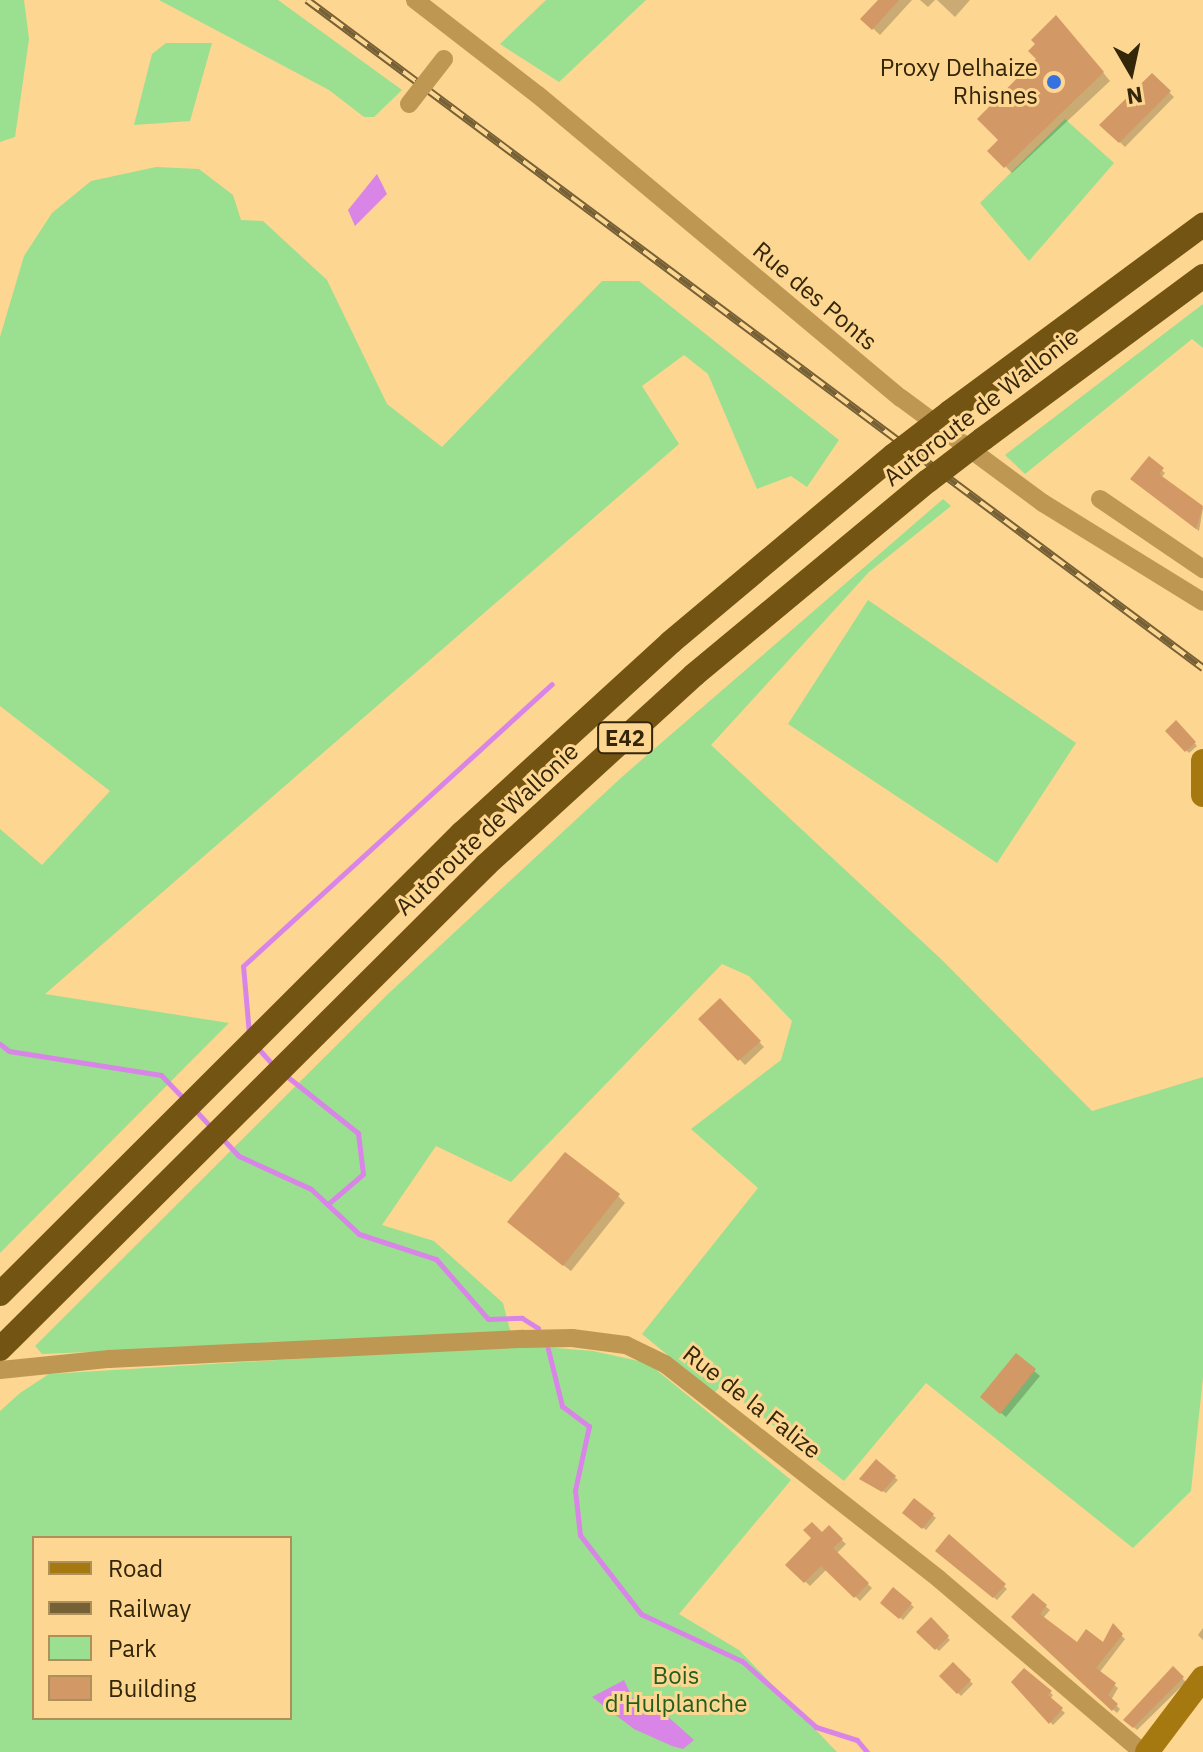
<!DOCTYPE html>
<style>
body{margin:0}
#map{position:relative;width:1203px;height:1752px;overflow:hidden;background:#fdd691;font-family:"IBM Plex Sans",sans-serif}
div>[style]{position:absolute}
.green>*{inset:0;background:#9ae090}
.water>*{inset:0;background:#d885e7}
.shadow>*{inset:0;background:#0003}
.stream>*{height:5px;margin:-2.5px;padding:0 2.5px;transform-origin:2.5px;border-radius:2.5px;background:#d885e7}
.building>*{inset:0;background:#d29865}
.street>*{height:18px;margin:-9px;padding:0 9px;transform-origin:9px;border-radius:9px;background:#be9852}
.secondary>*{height:24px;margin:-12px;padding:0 12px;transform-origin:12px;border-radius:12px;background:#a57810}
.highway>*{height:24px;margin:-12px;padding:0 12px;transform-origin:12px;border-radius:12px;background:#735412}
.rail>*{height:8px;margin-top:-4px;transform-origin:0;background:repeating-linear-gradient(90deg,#fdd691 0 15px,#766035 0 30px);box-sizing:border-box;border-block:2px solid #766035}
.street-bridge>*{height:18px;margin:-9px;padding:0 9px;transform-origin:9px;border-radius:9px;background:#be9852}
.highway-bridge>*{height:24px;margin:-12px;padding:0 12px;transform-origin:12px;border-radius:12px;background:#735412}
.dots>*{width:22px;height:22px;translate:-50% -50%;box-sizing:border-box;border:4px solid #fdd691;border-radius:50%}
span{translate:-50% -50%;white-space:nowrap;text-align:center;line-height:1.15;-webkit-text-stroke:6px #fdd691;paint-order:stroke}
.shield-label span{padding:2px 6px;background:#fdd691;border:2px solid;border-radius:6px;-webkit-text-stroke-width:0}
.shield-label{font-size:22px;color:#342608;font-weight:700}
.poi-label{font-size:24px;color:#342608}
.right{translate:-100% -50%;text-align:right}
.street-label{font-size:24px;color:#342608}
.park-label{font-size:24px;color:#245e1d}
.legend{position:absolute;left:32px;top:1536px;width:260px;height:184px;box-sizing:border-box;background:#fdd691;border:2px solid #ad905a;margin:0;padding:10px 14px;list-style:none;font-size:24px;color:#342608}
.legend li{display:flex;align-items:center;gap:16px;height:40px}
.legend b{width:40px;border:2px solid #ad905a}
.north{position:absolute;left:1091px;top:32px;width:80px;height:80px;-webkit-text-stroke:6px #fdd691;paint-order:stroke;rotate:171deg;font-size:22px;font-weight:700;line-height:32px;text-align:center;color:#342608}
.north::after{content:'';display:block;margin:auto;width:28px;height:36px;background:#342608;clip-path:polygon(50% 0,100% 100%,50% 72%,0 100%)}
</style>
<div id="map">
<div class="green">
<i style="clip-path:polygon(0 0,24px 0,29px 39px,15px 137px,0 142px)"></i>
<i style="clip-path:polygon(159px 0,278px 0,402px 90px,374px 117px,364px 117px,329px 90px)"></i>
<i style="clip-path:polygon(546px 0,646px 0,559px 82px,500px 44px)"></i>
<i style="clip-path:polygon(166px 43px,212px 43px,190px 121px,134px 125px,152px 54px)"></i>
<i style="clip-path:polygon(1065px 119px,1114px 163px,1029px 261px,980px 203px)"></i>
<i style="clip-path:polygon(156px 167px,199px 169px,233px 195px,241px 220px,263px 221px,327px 280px,387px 404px,442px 447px,602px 281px,639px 281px,839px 440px,807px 487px,791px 476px,757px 489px,708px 374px,684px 355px,642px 386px,679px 444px,45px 994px,229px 1023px,0 1253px,0 829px,42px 865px,110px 791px,0 706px,0 337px,24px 256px,52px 213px,91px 181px)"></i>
<i style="clip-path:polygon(1203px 304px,1203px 348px,1192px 339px,1025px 474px,1005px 455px)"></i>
<i style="clip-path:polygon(943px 499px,951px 506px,869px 572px,711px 745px,942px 960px,1092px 1111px,1203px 1077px,1203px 1377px,1191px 1491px,1133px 1548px,926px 1383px,844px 1481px,722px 1385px,714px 1393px,642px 1334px,758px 1188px,691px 1129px,781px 1060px,792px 1021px,749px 976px,722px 964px,511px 1182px,436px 1146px,382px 1225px,434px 1241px,503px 1303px,511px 1334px,42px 1354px,35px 1346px,389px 993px,623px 776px)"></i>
<i style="clip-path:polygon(868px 600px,1076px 743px,997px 863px,788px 724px)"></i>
<i style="clip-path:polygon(evenodd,521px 1345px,593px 1351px,648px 1363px,791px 1480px,679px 1614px,739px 1650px,837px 1752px,0 1752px,0 1411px,20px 1393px,49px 1374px,521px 1345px,34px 1538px,290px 1538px,290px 1718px,34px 1718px,34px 1538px)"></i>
</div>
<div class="water">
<i style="clip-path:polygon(377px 174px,387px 194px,355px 226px,348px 210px)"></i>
<i style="clip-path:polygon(624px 1680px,634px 1701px,655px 1705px,694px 1740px,683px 1749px,672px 1746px,634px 1729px,592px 1697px)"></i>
</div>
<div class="shadow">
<i style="clip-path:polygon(881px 0,912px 0,880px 35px,863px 19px)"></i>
<i style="clip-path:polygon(920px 0,935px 0,928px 7px)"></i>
<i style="clip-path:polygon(937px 0,970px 0,955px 17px)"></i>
<i style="clip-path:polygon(1063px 24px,1110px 81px,1012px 173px,990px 151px,1001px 140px,1039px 59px,1038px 44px)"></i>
<i style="clip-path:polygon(1152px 76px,1174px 97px,1125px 147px,1102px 125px)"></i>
<i style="clip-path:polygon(1149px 459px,1165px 473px,1161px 478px,1203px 508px,1199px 531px,1136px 482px)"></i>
<i style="clip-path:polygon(1176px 723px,1197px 746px,1189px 753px,1168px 731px)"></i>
<i style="clip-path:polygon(720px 1001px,764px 1047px,745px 1065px,701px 1019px)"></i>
<i style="clip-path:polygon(618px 1196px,625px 1203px,571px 1271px,517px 1229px)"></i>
<i style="clip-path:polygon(1016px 1356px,1040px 1376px,1006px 1417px,988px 1402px)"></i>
<i style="clip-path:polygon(876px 1462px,898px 1480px,886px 1493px,862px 1479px)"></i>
<i style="clip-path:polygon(915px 1501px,936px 1518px,926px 1530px,905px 1512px)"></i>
<i style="clip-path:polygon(829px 1528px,846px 1544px,836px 1554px,872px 1588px,860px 1601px,827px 1569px,810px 1586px,788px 1565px)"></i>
<i style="clip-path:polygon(949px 1537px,1007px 1589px,997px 1600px,940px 1553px)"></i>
<i style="clip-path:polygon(893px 1590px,914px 1607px,903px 1620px,882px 1603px)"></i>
<i style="clip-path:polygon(1033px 1596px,1050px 1610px,1043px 1618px,1077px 1644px,1104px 1646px,1113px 1627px,1125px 1639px,1099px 1673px,1118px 1688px,1111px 1700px,1120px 1709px,1117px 1713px,1014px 1617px)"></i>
<i style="clip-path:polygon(931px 1620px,950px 1640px,939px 1651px,919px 1632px)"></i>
<i style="clip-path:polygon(1203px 1628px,1203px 1640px,1198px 1635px)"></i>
<i style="clip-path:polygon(953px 1665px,973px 1684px,961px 1696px,941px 1676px)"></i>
<i style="clip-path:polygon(1173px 1669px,1186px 1682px,1137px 1730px,1126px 1720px)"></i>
<i style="clip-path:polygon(1024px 1670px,1053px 1695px,1050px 1699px,1065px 1713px,1053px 1725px,1014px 1682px)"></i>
</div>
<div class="stream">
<i style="left:249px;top:1034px;width:68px;rotate:-95deg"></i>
<i style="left:243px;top:966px;width:418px;rotate:-42.4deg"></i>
<i style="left:0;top:1044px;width:11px;rotate:38deg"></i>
<i style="left:9px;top:1051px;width:154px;rotate:9deg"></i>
<i style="left:161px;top:1075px;width:36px;rotate:46deg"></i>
<i style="left:256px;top:1046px;width:25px;rotate:48deg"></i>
<i style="left:284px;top:1074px;width:95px;rotate:38.6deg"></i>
<i style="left:358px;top:1133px;width:41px;rotate:83deg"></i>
<i style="left:363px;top:1174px;width:46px;rotate:139.4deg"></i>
<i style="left:196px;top:1111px;width:22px;rotate:47deg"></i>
<i style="left:221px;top:1137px;width:26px;rotate:47deg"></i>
<i style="left:239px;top:1156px;width:79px;rotate:24.6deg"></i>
<i style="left:311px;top:1189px;width:66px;rotate:43.2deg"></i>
<i style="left:359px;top:1234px;width:81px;rotate:18deg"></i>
<i style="left:436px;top:1259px;width:79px;rotate:49.1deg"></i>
<i style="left:488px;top:1319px;width:34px;rotate:-2deg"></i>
<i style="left:522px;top:1318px;width:19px;rotate:32deg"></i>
<i style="left:548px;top:1349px;width:59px;rotate:76.2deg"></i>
<i style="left:562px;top:1406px;width:34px;rotate:37deg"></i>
<i style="left:589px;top:1426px;width:66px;rotate:102.3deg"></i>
<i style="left:575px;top:1490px;width:45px;rotate:83.7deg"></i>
<i style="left:580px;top:1535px;width:100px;rotate:52.3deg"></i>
<i style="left:641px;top:1614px;width:111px;rotate:25deg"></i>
<i style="left:742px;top:1661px;width:99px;rotate:41.7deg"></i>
<i style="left:816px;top:1727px;width:43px;rotate:17.6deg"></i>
<i style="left:857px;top:1740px;width:16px;rotate:50deg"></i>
</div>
<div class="building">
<i style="clip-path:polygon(878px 0,899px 0,872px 30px,860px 19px)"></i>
<i style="clip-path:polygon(1056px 15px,1104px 72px,1004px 168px,987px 151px,998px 140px,977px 119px,1036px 59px,1028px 51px,1035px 44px,1031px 40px)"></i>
<i style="clip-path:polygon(1152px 73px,1171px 91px,1119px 143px,1099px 125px)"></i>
<i style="clip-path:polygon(1149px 456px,1164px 468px,1159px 474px,1203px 506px,1196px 529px,1130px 479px)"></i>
<i style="clip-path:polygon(1176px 720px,1196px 742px,1185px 752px,1165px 731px)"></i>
<i style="clip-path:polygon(720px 998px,761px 1041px,738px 1061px,698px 1019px)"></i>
<i style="clip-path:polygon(565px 1152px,620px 1194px,563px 1266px,507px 1222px)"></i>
<i style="clip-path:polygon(1016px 1353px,1036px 1369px,1000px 1414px,980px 1397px)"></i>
<i style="clip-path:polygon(876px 1459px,896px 1476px,882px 1492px,859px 1479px)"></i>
<i style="clip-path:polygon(914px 1498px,934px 1514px,922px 1529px,902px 1513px)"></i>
<i style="clip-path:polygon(812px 1522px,822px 1532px,829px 1525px,843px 1539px,833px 1548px,869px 1583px,854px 1598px,821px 1566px,804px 1583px,785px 1565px,811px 1538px,803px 1530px)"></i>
<i style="clip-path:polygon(949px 1534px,1006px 1584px,993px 1598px,935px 1551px)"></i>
<i style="clip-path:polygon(893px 1587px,912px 1603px,899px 1619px,880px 1603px)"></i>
<i style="clip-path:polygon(1033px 1593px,1047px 1605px,1040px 1614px,1077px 1642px,1086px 1629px,1103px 1642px,1113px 1623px,1123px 1634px,1096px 1668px,1116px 1683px,1108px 1695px,1118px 1704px,1112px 1711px,1011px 1617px)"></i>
<i style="clip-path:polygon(931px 1617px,949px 1636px,935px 1650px,916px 1632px)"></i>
<i style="clip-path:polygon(953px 1662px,971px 1680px,957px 1694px,939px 1676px)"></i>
<i style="clip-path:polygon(1173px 1666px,1184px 1677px,1133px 1728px,1123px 1720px)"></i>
<i style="clip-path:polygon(1024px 1668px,1052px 1691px,1048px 1695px,1063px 1708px,1049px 1724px,1011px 1682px)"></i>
</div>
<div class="street">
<i style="left:415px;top:0;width:155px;rotate:37.7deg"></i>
<i style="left:538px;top:95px;width:473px;rotate:39.9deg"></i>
<i style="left:901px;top:398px;width:177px;rotate:36.5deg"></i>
<i style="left:1043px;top:503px;width:188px;rotate:31.7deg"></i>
<i style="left:1100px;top:499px;width:125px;rotate:34.2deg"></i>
<i style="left:0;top:1370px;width:110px;rotate:-5.8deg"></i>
<i style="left:109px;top:1359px;width:415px;rotate:-2.8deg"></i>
<i style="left:524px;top:1339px;width:48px;rotate:-1.2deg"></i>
<i style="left:572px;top:1338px;width:54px;rotate:7.4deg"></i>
<i style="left:626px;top:1345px;width:43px;rotate:26deg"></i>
<i style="left:665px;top:1364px;width:348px;rotate:38.1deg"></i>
<i style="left:939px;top:1579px;width:267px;rotate:40.4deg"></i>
</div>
<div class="secondary">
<i style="left:1203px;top:761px;width:34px;rotate:90deg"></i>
<i style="left:1147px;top:1752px;width:93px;rotate:-52.9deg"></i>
</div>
<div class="highway">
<i style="left:950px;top:412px;width:315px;rotate:-36.5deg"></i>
<i style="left:983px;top:439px;width:274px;rotate:-36.5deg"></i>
<i style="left:0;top:1294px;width:653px;rotate:-44.94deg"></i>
<i style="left:462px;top:833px;width:283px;rotate:-42.4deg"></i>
<i style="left:671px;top:642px;width:291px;rotate:-40deg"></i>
<i style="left:0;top:1349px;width:686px;rotate:-44.88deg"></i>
<i style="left:486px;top:865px;width:282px;rotate:-42.4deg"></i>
<i style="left:694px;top:675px;width:304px;rotate:-39.7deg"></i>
</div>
<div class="rail">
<i style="left:307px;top:0;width:1118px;rotate:36.71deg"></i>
</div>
<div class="street-bridge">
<i style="left:409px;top:104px;width:57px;rotate:-52.1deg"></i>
</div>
<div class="highway-bridge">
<i style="left:894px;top:455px;width:71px;rotate:-37.5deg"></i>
<i style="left:928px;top:481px;width:69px;rotate:-37.4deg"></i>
</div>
<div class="dots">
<i style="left:1054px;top:82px;background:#3671e0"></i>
</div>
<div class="shield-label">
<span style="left:625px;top:738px">E42</span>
</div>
<div class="poi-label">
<span class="right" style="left:1038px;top:82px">Proxy Delhaize<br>Rhisnes</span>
</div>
<div class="street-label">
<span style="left:815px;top:296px;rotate:40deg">Rue des Ponts</span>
<span style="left:981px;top:407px;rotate:-38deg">Autoroute de Wallonie</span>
<span style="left:487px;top:829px;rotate:-43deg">Autoroute de Wallonie</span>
<span style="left:752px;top:1402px;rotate:38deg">Rue de la Falize</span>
</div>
<div class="park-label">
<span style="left:676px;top:1690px">Bois<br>d'Hulplanche</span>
</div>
<ul class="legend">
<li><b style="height:10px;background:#a57810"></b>Road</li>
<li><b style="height:10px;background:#766035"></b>Railway</li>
<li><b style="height:22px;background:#9ae090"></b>Park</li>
<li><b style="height:22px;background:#d29865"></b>Building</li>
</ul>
<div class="north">N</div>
</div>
